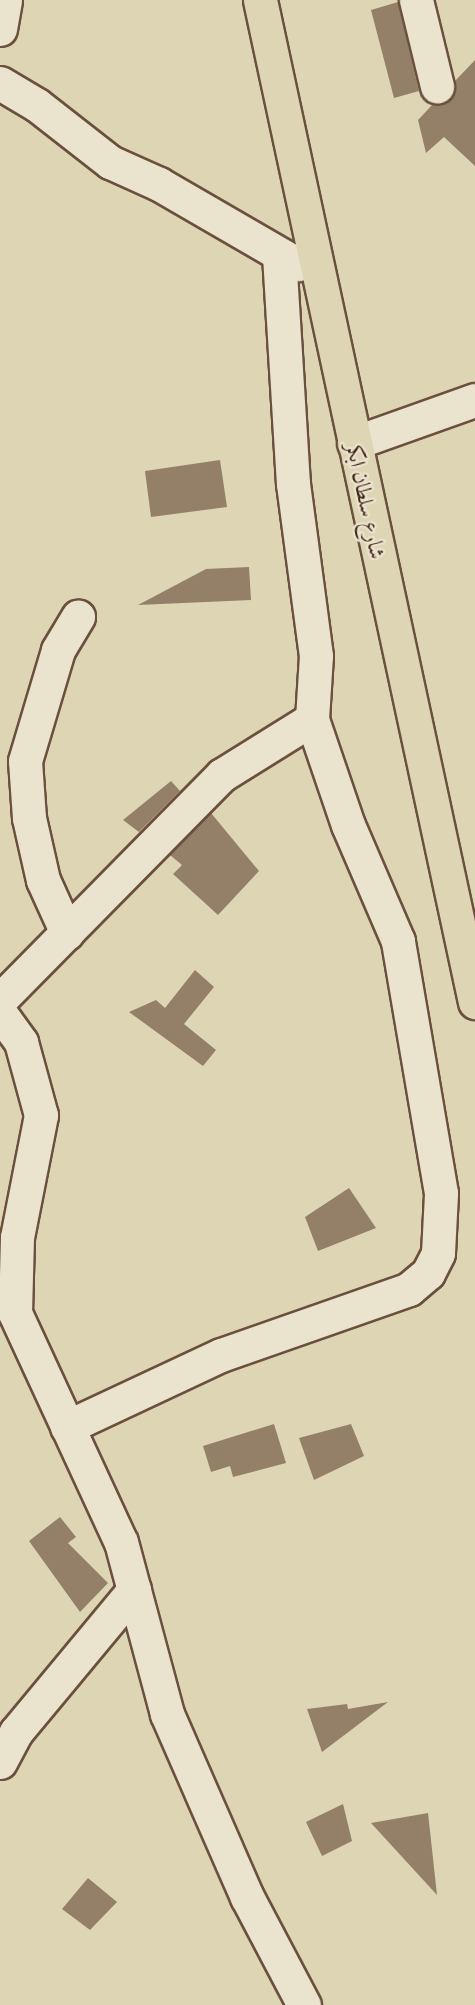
<!DOCTYPE html>
<meta charset="utf-8">
<style>
body{margin:0}
#map{position:relative;width:475px;height:2005px;overflow:hidden;background:#ded5b5;font-family:"IM FELL Great Primer",Amiri,serif}
div>[style]{position:absolute}
.building>*{inset:0;background:#948068}
.roads{filter:drop-shadow(2px 0 #6a503d) drop-shadow(-2px 0 #6a503d) drop-shadow(0 2px #6a503d) drop-shadow(0 -2px #6a503d)}
.minor>*{height:33px;margin:-16.5px;padding:0 16.5px;transform-origin:16.5px;border-radius:16.5px;background:#eae4cf}
.highway>*{height:33px;margin:-16.5px;padding:0 16.5px;transform-origin:16.5px;border-radius:16.5px;background:#ded5b5}
span{translate:-50% -50%;white-space:nowrap;text-align:center;line-height:1.15;-webkit-text-stroke:4.5px #eae4cf;paint-order:stroke}
.street-label{font-size:22px;color:#432315}
</style>
<div id="map">
<div class="building">
<i style="clip-path:polygon(398px 2px,419px 91px,394px 98px,371px 10px)"></i>
<i style="clip-path:polygon(475px 60px,475px 166px,444px 137px,426px 153px,418px 120px,433px 104px,450px 99px,455px 81px)"></i>
<i style="clip-path:polygon(220px 460px,227px 507px,151px 517px,145px 471px)"></i>
<i style="clip-path:polygon(249px 567px,251px 600px,138px 605px,206px 569px)"></i>
<i style="clip-path:polygon(171px 781px,180px 791px,139px 832px,123px 820px)"></i>
<i style="clip-path:polygon(211px 813px,259px 871px,218px 915px,173px 874px,182px 865px,170px 855px)"></i>
<i style="clip-path:polygon(195px 970px,214px 987px,184px 1024px,216px 1050px,203px 1066px,129px 1012px,156px 1000px,165px 1008px)"></i>
<i style="clip-path:polygon(349px 1188px,376px 1228px,318px 1251px,305px 1217px)"></i>
<i style="clip-path:polygon(274px 1424px,286px 1463px,233px 1477px,230px 1466px,211px 1472px,203px 1446px)"></i>
<i style="clip-path:polygon(351px 1424px,364px 1456px,314px 1480px,299px 1438px)"></i>
<i style="clip-path:polygon(60px 1517px,76px 1537px,68px 1543px,108px 1583px,80px 1612px,29px 1541px)"></i>
<i style="clip-path:polygon(388px 1702px,322px 1752px,307px 1709px,347px 1704px,348px 1709px)"></i>
<i style="clip-path:polygon(343px 1804px,352px 1841px,322px 1856px,306px 1822px)"></i>
<i style="clip-path:polygon(428px 1813px,437px 1895px,371px 1823px)"></i>
<i style="clip-path:polygon(88px 1878px,117px 1902px,90px 1930px,62px 1909px)"></i>
</div>
<div class="roads">
<div class="minor">
<i style="left:416px;top:0;width:89px;rotate:76.3deg"></i>
<i style="left:0;top:29px;width:29px;rotate:-80deg"></i>
<i style="left:0;top:83px;width:43px;rotate:30.7deg"></i>
<i style="left:37px;top:105px;width:93px;rotate:38deg"></i>
<i style="left:110px;top:162px;width:54px;rotate:24.2deg"></i>
<i style="left:159px;top:184px;width:160px;rotate:30.1deg"></i>
<i style="left:354px;top:443px;width:128px;rotate:-19.6deg"></i>
<i style="left:67px;top:933px;width:58px;rotate:-114.4deg"></i>
<i style="left:43px;top:880px;width:64px;rotate:-102.7deg"></i>
<i style="left:29px;top:818px;width:57px;rotate:-94deg"></i>
<i style="left:25px;top:761px;width:116px;rotate:-73.4deg"></i>
<i style="left:58px;top:650px;width:39px;rotate:-59deg"></i>
<i style="left:0;top:1000px;width:316px;rotate:-45.4deg"></i>
<i style="left:222px;top:775px;width:106px;rotate:-31.9deg"></i>
<i style="left:0;top:1013px;width:36px;rotate:54deg"></i>
<i style="left:21px;top:1042px;width:76px;rotate:74.7deg"></i>
<i style="left:41px;top:1115px;width:124px;rotate:101.1deg"></i>
<i style="left:17px;top:1237px;width:76px;rotate:91.5deg"></i>
<i style="left:15px;top:1313px;width:252px;rotate:65.2deg"></i>
<i style="left:121px;top:1542px;width:178px;rotate:75deg"></i>
<i style="left:167px;top:1714px;width:200px;rotate:66.4deg"></i>
<i style="left:247px;top:1897px;width:122px;rotate:62.2deg"></i>
<i style="left:67px;top:1427px;width:170px;rotate:-25.1deg"></i>
<i style="left:221px;top:1355px;width:199px;rotate:-19.3deg"></i>
<i style="left:409px;top:1289px;width:25px;rotate:-40deg"></i>
<i style="left:428px;top:1273px;width:22px;rotate:-63deg"></i>
<i style="left:438px;top:1253px;width:60px;rotate:-87.1deg"></i>
<i style="left:441px;top:1193px;width:256px;rotate:-99.7deg"></i>
<i style="left:398px;top:941px;width:126px;rotate:-113.3deg"></i>
<i style="left:348px;top:825px;width:112px;rotate:-108.8deg"></i>
<i style="left:312px;top:719px;width:63px;rotate:-86.4deg"></i>
<i style="left:316px;top:656px;width:174px;rotate:-97.6deg"></i>
<i style="left:293px;top:484px;width:230px;rotate:-93.5deg"></i>
<i style="left:0;top:1762px;width:34px;rotate:-62deg"></i>
<i style="left:16px;top:1732px;width:185px;rotate:-50.3deg"></i>
</div>
<div class="highway">
<i style="left:260px;top:0;width:1025px;rotate:77.89deg"></i>
</div>
</div>
<div class="street-label">
<span style="left:366px;top:501px;rotate:78deg">شارع سلطان ابكر</span>
</div>
</div>
